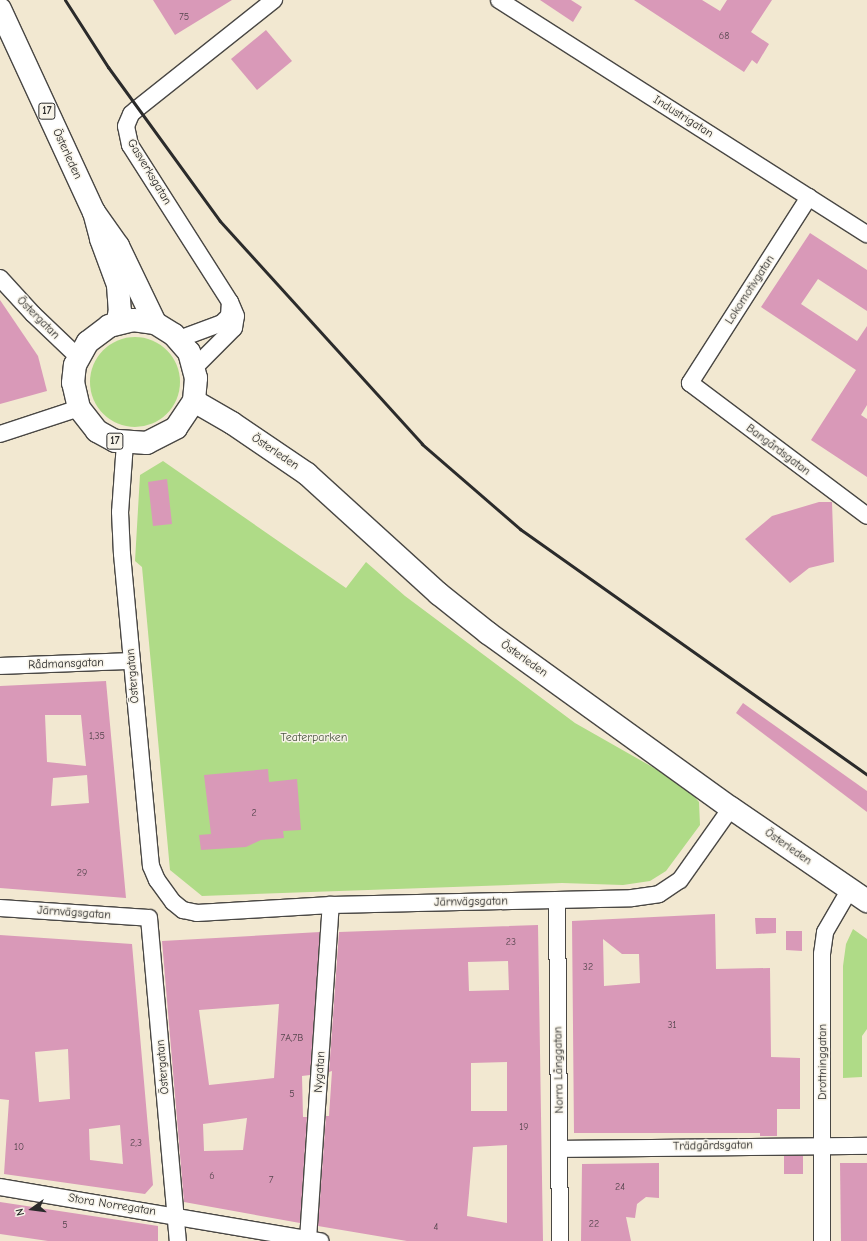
<!DOCTYPE html>
<meta charset="utf-8">
<style>
body{margin:0}
#map{position:relative;width:867px;height:1241px;overflow:hidden;background:#f2e8d1;font-family:"Comic Neue",sans-serif}
div>[style]{position:absolute}
.green>*{inset:0;background:#afdb87}
.round{border-radius:50%}
.building>*{inset:0;background:#d999b8}
.roads{filter:drop-shadow(1px 0 #494744) drop-shadow(-1px 0 #494744) drop-shadow(0 1px #494744) drop-shadow(0 -1px #494744)}
.street>*{height:16px;margin:-8px;padding:0 8px;transform-origin:8px;border-radius:8px;background:#fff}
.secondary>*{height:22px;margin:-11px;padding:0 11px;transform-origin:11px;border-radius:11px;background:#fff}
.primary>*{height:22px;margin:-11px;padding:0 11px;transform-origin:11px;border-radius:11px;background:#fff}
.rail>*{height:3px;margin:-1.5px;padding:0 1.5px;transform-origin:1.5px;border-radius:1.5px;background:#2b2b2b}
span{translate:-50% -50%;white-space:nowrap;text-align:center;line-height:1.15;-webkit-text-stroke:3px #f7f3e8;paint-order:stroke}
.number-label{font-size:10px;color:#56464e}
.number-label span{-webkit-text-stroke-width:0}
.shield-label span{padding:1px 3px;background:#f7f3e8;border:1px solid;border-radius:3px;-webkit-text-stroke-width:0}
.shield-label{font-size:11px;color:#2b2b2b;font-weight:700}
.street-label{font-size:12px;color:#2b2b2b}
.park-label{font-size:12px;color:#4c5742}
.north{position:absolute;left:12px;top:1189px;width:40px;height:40px;-webkit-text-stroke:3px #f7f3e8;paint-order:stroke;rotate:256deg;font-size:11px;font-weight:700;line-height:16px;text-align:center;color:#2b2b2b}
.north::after{content:'';display:block;margin:auto;width:14px;height:18px;background:#2b2b2b;clip-path:polygon(50% 0,100% 100%,50% 72%,0 100%)}
</style>
<div id="map">
<div class="green">
<i class="round" style="left:90px;top:337px;width:90px;height:90px"></i>
<i style="clip-path:polygon(163px 461px,346px 588px,366px 562px,405px 596px,575px 723px,684px 785px,699px 802px,700px 825px,666px 871px,650px 881px,623px 885px,562px 883px,202px 896px,170px 870px,142px 567px,135px 561px,140px 475px)"></i>
<i style="clip-path:polygon(853px 929px,867px 939px,867px 1029px,862px 1036px,862px 1077px,843px 1078px,843px 966px,846px 944px)"></i>
</div>
<div class="building">
<i style="clip-path:polygon(153px 0,232px 0,175px 35px)"></i>
<i style="clip-path:polygon(540px 0,571px 0,582px 7px,573px 22px)"></i>
<i style="clip-path:polygon(634px 0,702px 0,720px 11px,727px 0,772px 0,751px 32px,769px 44px,757px 64px,752px 60px,744px 72px)"></i>
<i style="clip-path:polygon(266px 30px,292px 61px,257px 90px,231px 59px)"></i>
<i style="clip-path:polygon(810px 233px,867px 270px,867px 311px,818px 279px,801px 304px,857px 341px,867px 326px,867px 405px,861px 415px,867px 419px,867px 477px,811px 440px,856px 370px,761px 307px)"></i>
<i style="clip-path:polygon(0 300px,38px 356px,47px 391px,0 404px)"></i>
<i style="clip-path:polygon(167px 479px,172px 524px,153px 526px,148px 482px)"></i>
<i style="clip-path:polygon(819px 502px,832px 502px,834px 562px,809px 568px,790px 583px,745px 539px,772px 516px)"></i>
<i style="clip-path:polygon(evenodd,106px 681px,126px 898px,0 888px,0 686px,106px 681px,45px 715px,81px 715px,86px 766px,47px 762px,45px 715px,106px 681px,87px 775px,89px 803px,51px 806px,53px 778px,87px 775px)"></i>
<i style="clip-path:polygon(743px 703px,867px 791px,867px 812px,736px 713px)"></i>
<i style="clip-path:polygon(268px 769px,269px 782px,297px 779px,301px 830px,283px 831px,284px 838px,261px 840px,246px 847px,201px 850px,199px 835px,211px 834px,204px 775px)"></i>
<i style="clip-path:polygon(evenodd,715px 914px,716px 969px,770px 968px,771px 1057px,800px 1058px,800px 1109px,777px 1109px,777px 1136px,760px 1136px,760px 1133px,574px 1133px,572px 921px,715px 914px,603px 939px,622px 954px,639px 954px,640px 983px,604px 986px,603px 939px)"></i>
<i style="clip-path:polygon(755px 918px,776px 918px,776px 933px,756px 934px)"></i>
<i style="clip-path:polygon(evenodd,538px 925px,543px 1241px,407px 1241px,318px 1226px,326px 1116px,329px 1116px,332px 1071px,329px 1072px,339px 932px,538px 925px,508px 961px,509px 990px,469px 991px,468px 962px,508px 961px,538px 925px,507px 1062px,507px 1111px,471px 1111px,471px 1063px,507px 1062px,538px 925px,507px 1145px,507px 1223px,467px 1216px,473px 1147px,507px 1145px)"></i>
<i style="clip-path:polygon(786px 931px,802px 931px,802px 951px,786px 950px)"></i>
<i style="clip-path:polygon(evenodd,320px 932px,310px 1075px,302px 1076px,303px 1117px,307px 1117px,300px 1223px,184px 1202px,162px 941px,320px 932px,279px 1004px,274px 1078px,209px 1085px,199px 1010px,279px 1004px,320px 932px,247px 1118px,243px 1150px,204px 1151px,203px 1124px,247px 1118px)"></i>
<i style="clip-path:polygon(evenodd,0 935px,132px 944px,153px 1185px,145px 1194px,4px 1174px,9px 1100px,0 1099px,0 935px,68px 1049px,70px 1099px,39px 1102px,35px 1052px,68px 1049px,0 935px,120px 1125px,123px 1164px,90px 1160px,89px 1129px,120px 1125px)"></i>
<i style="clip-path:polygon(784px 1156px,803px 1156px,803px 1174px,784px 1174px)"></i>
<i style="clip-path:polygon(659px 1163px,659px 1198px,646px 1197px,637px 1204px,635px 1218px,626px 1217px,631px 1241px,581px 1241px,582px 1164px)"></i>
<i style="clip-path:polygon(840px 1163px,867px 1163px,867px 1241px,841px 1241px)"></i>
<i style="clip-path:polygon(0 1202px,158px 1226px,158px 1241px,48px 1241px,0 1234px)"></i>
</div>
<div class="roads">
<div class="street">
<i style="left:499px;top:0;width:436px;rotate:32.5deg"></i>
<i style="left:809px;top:197px;width:221px;rotate:122.6deg"></i>
<i style="left:690px;top:383px;width:221px;rotate:36.9deg"></i>
<i style="left:0;top:278px;width:49px;rotate:47.5deg"></i>
<i style="left:33px;top:314px;width:62px;rotate:43.7deg"></i>
<i style="left:179px;top:339px;width:46px;rotate:-20.4deg"></i>
<i style="left:222px;top:323px;width:10px;rotate:-45deg"></i>
<i style="left:229px;top:316px;width:14px;rotate:-86deg"></i>
<i style="left:195px;top:367px;width:55px;rotate:-45deg"></i>
<i style="left:234px;top:328px;width:12px;rotate:-81deg"></i>
<i style="left:236px;top:316px;width:15px;rotate:-113deg"></i>
<i style="left:230px;top:302px;width:186px;rotate:-122.5deg"></i>
<i style="left:130px;top:145px;width:19px;rotate:-102deg"></i>
<i style="left:126px;top:126px;width:13px;rotate:-67deg"></i>
<i style="left:131px;top:114px;width:9px;rotate:-41deg"></i>
<i style="left:138px;top:108px;width:174px;rotate:-38.5deg"></i>
<i style="left:0;top:434px;width:83px;rotate:-18.2deg"></i>
<i style="left:125px;top:443px;width:69px;rotate:94.1deg"></i>
<i style="left:120px;top:512px;width:42px;rotate:87.3deg"></i>
<i style="left:122px;top:554px;width:313px;rotate:84.7deg"></i>
<i style="left:151px;top:866px;width:15px;rotate:67deg"></i>
<i style="left:157px;top:880px;width:27px;rotate:54deg"></i>
<i style="left:173px;top:902px;width:13px;rotate:39deg"></i>
<i style="left:183px;top:910px;width:14px;rotate:12deg"></i>
<i style="left:197px;top:913px;width:134px;rotate:-3.4deg"></i>
<i style="left:331px;top:905px;width:301px;rotate:-1.3deg"></i>
<i style="left:632px;top:898px;width:27px;rotate:-8deg"></i>
<i style="left:659px;top:894px;width:25px;rotate:-34deg"></i>
<i style="left:680px;top:880px;width:88px;rotate:-54.7deg"></i>
<i style="left:0;top:666px;width:132px;rotate:-2.2deg"></i>
<i style="left:557px;top:900px;width:341px;rotate:89.5deg"></i>
<i style="left:0;top:908px;width:149px;rotate:3.8deg"></i>
<i style="left:149px;top:918px;width:324px;rotate:84.9deg"></i>
<i style="left:560px;top:1149px;width:307px;rotate:-0.6deg"></i>
<i style="left:0;top:1187px;width:325px;rotate:9.6deg"></i>
<i style="left:308px;top:1239px;width:335px;rotate:-86.1deg"></i>
<i style="left:822px;top:1241px;width:287px;rotate:-90deg"></i>
<i style="left:822px;top:954px;width:22px;rotate:-82deg"></i>
<i style="left:825px;top:932px;width:50px;rotate:-59.8deg"></i>
</div>
<div class="secondary">
<i style="left:194px;top:401px;width:44px;rotate:30.1deg"></i>
<i style="left:232px;top:423px;width:91px;rotate:34.2deg"></i>
<i style="left:307px;top:474px;width:178px;rotate:42.3deg"></i>
<i style="left:439px;top:594px;width:63px;rotate:38.5deg"></i>
<i style="left:488px;top:633px;width:299px;rotate:35.8deg"></i>
<i style="left:731px;top:808px;width:165px;rotate:34.4deg"></i>
</div>
<div class="primary">
<i style="left:0;top:9px;width:224px;rotate:65.2deg"></i>
<i style="left:94px;top:212px;width:28px;rotate:75deg"></i>
<i style="left:101px;top:239px;width:49px;rotate:69.7deg"></i>
<i style="left:118px;top:285px;width:26px;rotate:86deg"></i>
<i style="left:120px;top:311px;width:12px;rotate:104deg"></i>
<i style="left:94px;top:212px;width:42px;rotate:54.8deg"></i>
<i style="left:118px;top:246px;width:85px;rotate:64.3deg"></i>
<i style="left:155px;top:323px;width:22px;rotate:32deg"></i>
<i style="left:174px;top:335px;width:23px;rotate:49deg"></i>
<i style="left:189px;top:352px;width:27px;rotate:75deg"></i>
<i style="left:196px;top:378px;width:23px;rotate:95deg"></i>
<i style="left:194px;top:401px;width:32px;rotate:124deg"></i>
<i style="left:176px;top:428px;width:33px;rotate:153deg"></i>
<i style="left:147px;top:443px;width:32px;rotate:-176deg"></i>
<i style="left:115px;top:441px;width:21px;rotate:-151deg"></i>
<i style="left:97px;top:431px;width:29px;rotate:-128deg"></i>
<i style="left:79px;top:408px;width:26px;rotate:-103deg"></i>
<i style="left:73px;top:383px;width:18px;rotate:-84deg"></i>
<i style="left:75px;top:365px;width:26px;rotate:-61deg"></i>
<i style="left:88px;top:342px;width:26px;rotate:-37deg"></i>
<i style="left:109px;top:326px;width:25px;rotate:-14deg"></i>
<i style="left:133px;top:320px;width:22px;rotate:8deg"></i>
</div>
</div>
<div class="rail">
<i style="left:65px;top:0;width:80px;rotate:57.3deg"></i>
<i style="left:108px;top:67px;width:190px;rotate:54deg"></i>
<i style="left:220px;top:221px;width:301px;rotate:47.8deg"></i>
<i style="left:422px;top:444px;width:130px;rotate:40.9deg"></i>
<i style="left:520px;top:529px;width:425px;rotate:35.3deg"></i>
</div>
<div class="number-label">
<span style="left:184px;top:18px">75</span>
<span style="left:724px;top:37px">68</span>
<span style="left:97px;top:737px">1,35</span>
<span style="left:254px;top:814px">2</span>
<span style="left:82px;top:874px">29</span>
<span style="left:511px;top:943px">23</span>
<span style="left:588px;top:968px">32</span>
<span style="left:672px;top:1026px">31</span>
<span style="left:292px;top:1039px">7A,7B</span>
<span style="left:292px;top:1095px">5</span>
<span style="left:524px;top:1128px">19</span>
<span style="left:136px;top:1144px">2,3</span>
<span style="left:19px;top:1148px">10</span>
<span style="left:212px;top:1177px">6</span>
<span style="left:271px;top:1181px">7</span>
<span style="left:620px;top:1188px">24</span>
<span style="left:594px;top:1225px">22</span>
<span style="left:65px;top:1226px">5</span>
<span style="left:436px;top:1228px">4</span>
</div>
<div class="shield-label">
<span style="left:47px;top:111px">17</span>
<span style="left:115px;top:441px">17</span>
</div>
<div class="street-label">
<span style="left:683px;top:117px;rotate:32deg">Industrigatan</span>
<span style="left:67px;top:154px;rotate:65deg">Österleden</span>
<span style="left:149px;top:172px;rotate:59deg">Gasverksgatan</span>
<span style="left:750px;top:290px;rotate:-57deg">Lokomotivgatan</span>
<span style="left:38px;top:318px;rotate:45deg">Östergatan</span>
<span style="left:778px;top:450px;rotate:37deg">Bangårdsgatan</span>
<span style="left:275px;top:452px;rotate:34deg">Österleden</span>
<span style="left:524px;top:659px;rotate:35deg">Österleden</span>
<span style="left:66px;top:664px;rotate:-2deg">Rådmansgatan</span>
<span style="left:133px;top:676px;rotate:-95deg">Östergatan</span>
<span style="left:788px;top:847px;rotate:35deg">Österleden</span>
<span style="left:471px;top:902px;rotate:-1deg">Järnvägsgatan</span>
<span style="left:74px;top:913px;rotate:4deg">Järnvägsgatan</span>
<span style="left:823px;top:1062px;rotate:-90deg">Drottninggatan</span>
<span style="left:163px;top:1067px;rotate:-95deg">Östergatan</span>
<span style="left:559px;top:1070px;rotate:-91deg">Norra Långgatan</span>
<span style="left:320px;top:1072px;rotate:-86deg">Nygatan</span>
<span style="left:713px;top:1146px;rotate:-1deg">Trädgårdsgatan</span>
<span style="left:112px;top:1205px;rotate:9deg">Stora Norregatan</span>
</div>
<div class="park-label">
<span style="left:314px;top:738px">Teaterparken</span>
</div>
<div class="north">N</div>
</div>
